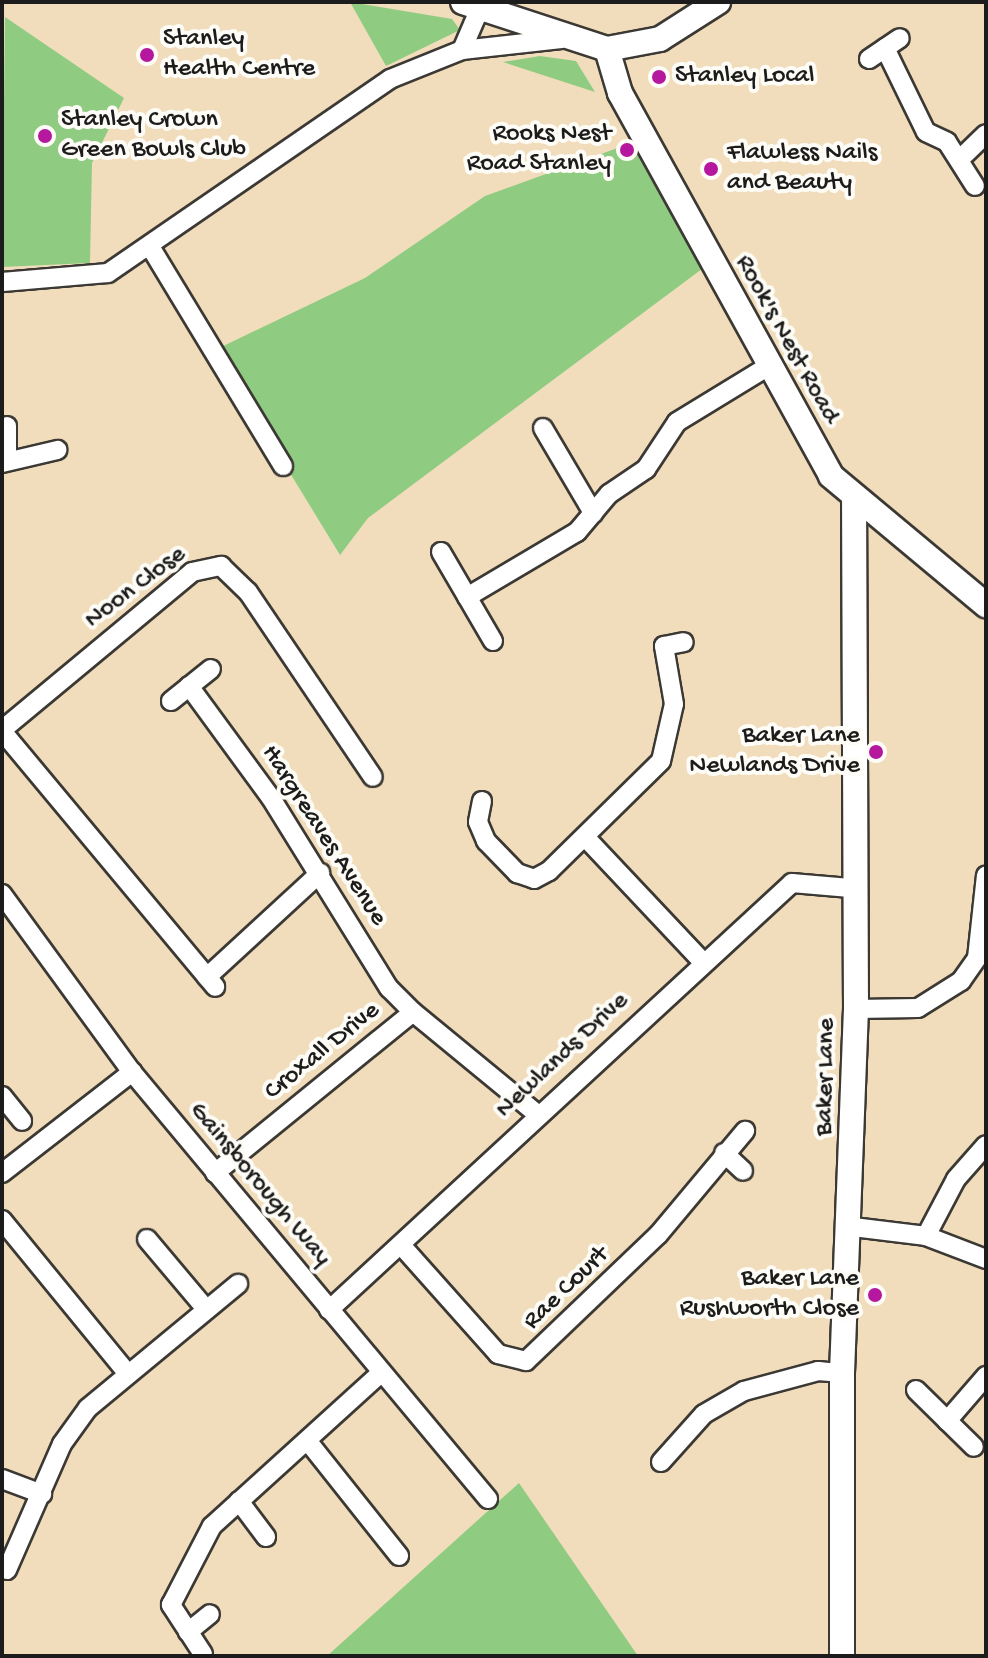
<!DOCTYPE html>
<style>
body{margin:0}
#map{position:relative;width:988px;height:1658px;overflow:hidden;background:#f1ddbc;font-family:"Gochi Hand",sans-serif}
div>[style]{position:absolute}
.green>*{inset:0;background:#8fcc82}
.roads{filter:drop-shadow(2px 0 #3c3934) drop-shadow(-2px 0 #3c3934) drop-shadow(0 2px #3c3934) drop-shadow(0 -2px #3c3934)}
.minor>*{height:18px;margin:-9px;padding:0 9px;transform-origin:9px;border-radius:9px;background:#fff}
.tertiary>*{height:24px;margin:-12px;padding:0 12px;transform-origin:12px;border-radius:12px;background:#fff}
.dots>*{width:22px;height:22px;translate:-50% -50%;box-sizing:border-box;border:4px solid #fdfcf7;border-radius:50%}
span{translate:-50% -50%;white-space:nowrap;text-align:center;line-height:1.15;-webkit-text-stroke:8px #fdfcf7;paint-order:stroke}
.poi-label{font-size:26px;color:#1c1c1c}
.left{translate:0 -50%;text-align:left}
.right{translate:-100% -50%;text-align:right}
.street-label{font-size:26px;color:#1c1c1c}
.frame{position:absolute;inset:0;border:4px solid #1c1c1c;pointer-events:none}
</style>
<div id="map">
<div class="green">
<i style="clip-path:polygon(350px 2px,452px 19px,460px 30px,386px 66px)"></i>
<i style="clip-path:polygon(5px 17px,124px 98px,92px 163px,90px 263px,2px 267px)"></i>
<i style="clip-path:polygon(540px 56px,576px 61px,595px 92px,503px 62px)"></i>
<i style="clip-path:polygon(645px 138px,710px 263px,368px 518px,340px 555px,215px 350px,365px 278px,485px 196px)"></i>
<i style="clip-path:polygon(519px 1483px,638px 1656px,327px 1656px)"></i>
</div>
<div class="roads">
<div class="minor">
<i style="left:885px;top:48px;width:93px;rotate:64deg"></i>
<i style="left:926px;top:132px;width:23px;rotate:25deg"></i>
<i style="left:947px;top:142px;width:52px;rotate:57.5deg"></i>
<i style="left:462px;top:50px;width:46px;rotate:-66.8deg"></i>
<i style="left:869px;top:59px;width:37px;rotate:-34deg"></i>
<i style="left:959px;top:160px;width:37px;rotate:-44deg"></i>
<i style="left:151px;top:248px;width:255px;rotate:58.8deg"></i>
<i style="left:2px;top:282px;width:106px;rotate:-4.9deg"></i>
<i style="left:108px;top:273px;width:342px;rotate:-34.5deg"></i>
<i style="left:390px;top:79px;width:78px;rotate:-21.9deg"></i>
<i style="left:462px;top:50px;width:100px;rotate:-6.3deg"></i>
<i style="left:7px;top:426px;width:33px;rotate:90deg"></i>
<i style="left:543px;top:428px;width:99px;rotate:59.5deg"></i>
<i style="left:2px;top:463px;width:57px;rotate:-13.3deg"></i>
<i style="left:441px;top:552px;width:103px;rotate:59.7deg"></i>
<i style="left:467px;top:597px;width:128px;rotate:-30.6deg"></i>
<i style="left:577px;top:532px;width:50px;rotate:-49.9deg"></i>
<i style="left:609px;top:494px;width:45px;rotate:-34deg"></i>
<i style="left:646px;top:469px;width:56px;rotate:-56.6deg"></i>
<i style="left:677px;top:422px;width:105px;rotate:-31.4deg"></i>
<i style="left:189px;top:686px;width:139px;rotate:53.8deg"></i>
<i style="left:271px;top:798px;width:224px;rotate:58.2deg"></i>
<i style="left:389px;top:988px;width:34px;rotate:45deg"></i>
<i style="left:171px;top:701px;width:51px;rotate:-38.7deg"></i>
<i style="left:2px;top:730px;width:247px;rotate:-39.7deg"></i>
<i style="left:192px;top:572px;width:30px;rotate:-12deg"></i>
<i style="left:221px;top:566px;width:37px;rotate:44deg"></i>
<i style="left:248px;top:592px;width:223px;rotate:56deg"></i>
<i style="left:2px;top:731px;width:333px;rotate:50.2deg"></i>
<i style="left:482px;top:801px;width:21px;rotate:101deg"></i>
<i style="left:478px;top:822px;width:21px;rotate:67deg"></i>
<i style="left:486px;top:841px;width:45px;rotate:45.9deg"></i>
<i style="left:517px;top:873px;width:18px;rotate:19deg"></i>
<i style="left:534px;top:879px;width:17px;rotate:-28deg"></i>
<i style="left:549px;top:871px;width:157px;rotate:-44.5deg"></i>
<i style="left:661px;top:761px;width:58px;rotate:-77.2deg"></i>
<i style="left:674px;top:704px;width:59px;rotate:-99.8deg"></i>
<i style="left:664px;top:646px;width:20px;rotate:-11deg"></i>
<i style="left:586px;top:838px;width:170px;rotate:46.7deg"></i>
<i style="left:2px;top:894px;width:220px;rotate:53.9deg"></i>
<i style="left:132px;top:1072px;width:556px;rotate:50.18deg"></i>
<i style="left:207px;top:977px;width:154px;rotate:-42.6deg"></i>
<i style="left:856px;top:1009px;width:62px;rotate:-0.9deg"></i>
<i style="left:918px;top:1008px;width:51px;rotate:-32.1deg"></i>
<i style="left:961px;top:981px;width:28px;rotate:-55deg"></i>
<i style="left:977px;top:958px;width:83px;rotate:-83.8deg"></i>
<i style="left:2px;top:1096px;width:32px;rotate:51deg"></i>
<i style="left:724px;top:1153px;width:26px;rotate:43deg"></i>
<i style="left:2px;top:1173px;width:165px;rotate:-37.8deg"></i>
<i style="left:215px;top:1173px;width:255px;rotate:-39.1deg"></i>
<i style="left:413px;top:1012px;width:161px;rotate:39.4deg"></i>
<i style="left:2px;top:1220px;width:199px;rotate:50.7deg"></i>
<i style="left:853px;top:1227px;width:74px;rotate:7deg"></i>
<i style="left:926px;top:1236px;width:64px;rotate:21deg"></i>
<i style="left:926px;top:1236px;width:64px;rotate:-62.2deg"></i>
<i style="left:956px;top:1179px;width:45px;rotate:-48.6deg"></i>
<i style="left:147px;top:1239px;width:92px;rotate:49.9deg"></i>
<i style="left:401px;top:1245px;width:146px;rotate:48.3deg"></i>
<i style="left:498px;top:1354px;width:29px;rotate:14deg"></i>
<i style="left:526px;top:1361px;width:182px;rotate:-43.7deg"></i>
<i style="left:658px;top:1235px;width:136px;rotate:-50.1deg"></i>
<i style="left:329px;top:1310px;width:630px;rotate:-42.68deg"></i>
<i style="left:792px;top:883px;width:58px;rotate:4.9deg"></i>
<i style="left:916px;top:1390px;width:81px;rotate:44.5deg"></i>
<i style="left:947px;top:1421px;width:60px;rotate:-49.1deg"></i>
<i style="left:310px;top:1444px;width:143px;rotate:51.5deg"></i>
<i style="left:661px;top:1462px;width:64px;rotate:-48.1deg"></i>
<i style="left:704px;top:1414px;width:46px;rotate:-29.9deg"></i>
<i style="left:744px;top:1391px;width:77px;rotate:-15.1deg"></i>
<i style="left:818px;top:1371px;width:24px;rotate:5deg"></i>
<i style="left:2px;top:1479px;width:43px;rotate:20.6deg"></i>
<i style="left:239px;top:1501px;width:45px;rotate:53.1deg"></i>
<i style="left:7px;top:1570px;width:137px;rotate:-66.4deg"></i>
<i style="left:62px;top:1444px;width:44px;rotate:-54.2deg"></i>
<i style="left:88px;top:1408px;width:195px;rotate:-39.6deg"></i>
<i style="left:188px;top:1632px;width:28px;rotate:-39deg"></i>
<i style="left:203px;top:1654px;width:59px;rotate:-123.1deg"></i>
<i style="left:171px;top:1605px;width:89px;rotate:-62.6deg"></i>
<i style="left:212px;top:1526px;width:228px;rotate:-42.2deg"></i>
</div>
<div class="tertiary">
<i style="left:463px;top:2px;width:151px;rotate:18.1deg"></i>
<i style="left:607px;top:49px;width:54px;rotate:-10.7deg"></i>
<i style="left:660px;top:39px;width:69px;rotate:-32.5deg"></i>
<i style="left:607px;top:49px;width:46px;rotate:73.5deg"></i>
<i style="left:620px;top:93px;width:437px;rotate:61.1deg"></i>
<i style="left:831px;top:476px;width:202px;rotate:39.8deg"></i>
<i style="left:842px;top:1656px;width:283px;rotate:-90deg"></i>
<i style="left:842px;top:1373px;width:364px;rotate:-87.8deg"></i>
<i style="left:856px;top:1009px;width:511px;rotate:-90.22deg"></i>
</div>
</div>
<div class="dots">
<i style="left:147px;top:55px;background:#b5179e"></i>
<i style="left:659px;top:77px;background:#b5179e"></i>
<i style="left:45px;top:136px;background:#b5179e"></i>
<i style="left:627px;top:150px;background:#b5179e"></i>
<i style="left:711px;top:169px;background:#b5179e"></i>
<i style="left:876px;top:752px;background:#b5179e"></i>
<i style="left:875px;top:1295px;background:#b5179e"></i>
</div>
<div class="poi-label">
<span class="left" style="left:163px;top:55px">Stanley<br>Health Centre</span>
<span class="left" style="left:675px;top:77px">Stanley Local</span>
<span class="left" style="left:61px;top:136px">Stanley Crown<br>Green Bowls Club</span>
<span class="right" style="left:611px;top:150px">Rooks Nest<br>Road Stanley</span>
<span class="left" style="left:727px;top:169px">Flawless Nails<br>and Beauty</span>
<span class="right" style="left:860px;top:752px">Baker Lane<br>Newlands Drive</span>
<span class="right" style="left:859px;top:1295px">Baker Lane<br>Rushworth Close</span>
</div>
<div class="street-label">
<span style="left:786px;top:340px;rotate:61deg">Rook's Nest Road</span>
<span style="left:136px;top:588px;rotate:-37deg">Noon Close</span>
<span style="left:323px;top:836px;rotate:57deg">Hargreaves Avenue</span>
<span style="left:323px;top:1052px;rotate:-39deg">Croxall Drive</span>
<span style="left:563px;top:1056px;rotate:-43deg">Newlands Drive</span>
<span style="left:827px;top:1077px;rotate:-89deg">Baker Lane</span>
<span style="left:259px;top:1185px;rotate:50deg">Gainsborough Way</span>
<span style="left:567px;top:1289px;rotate:-44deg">Rae Court</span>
</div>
<div class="frame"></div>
</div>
